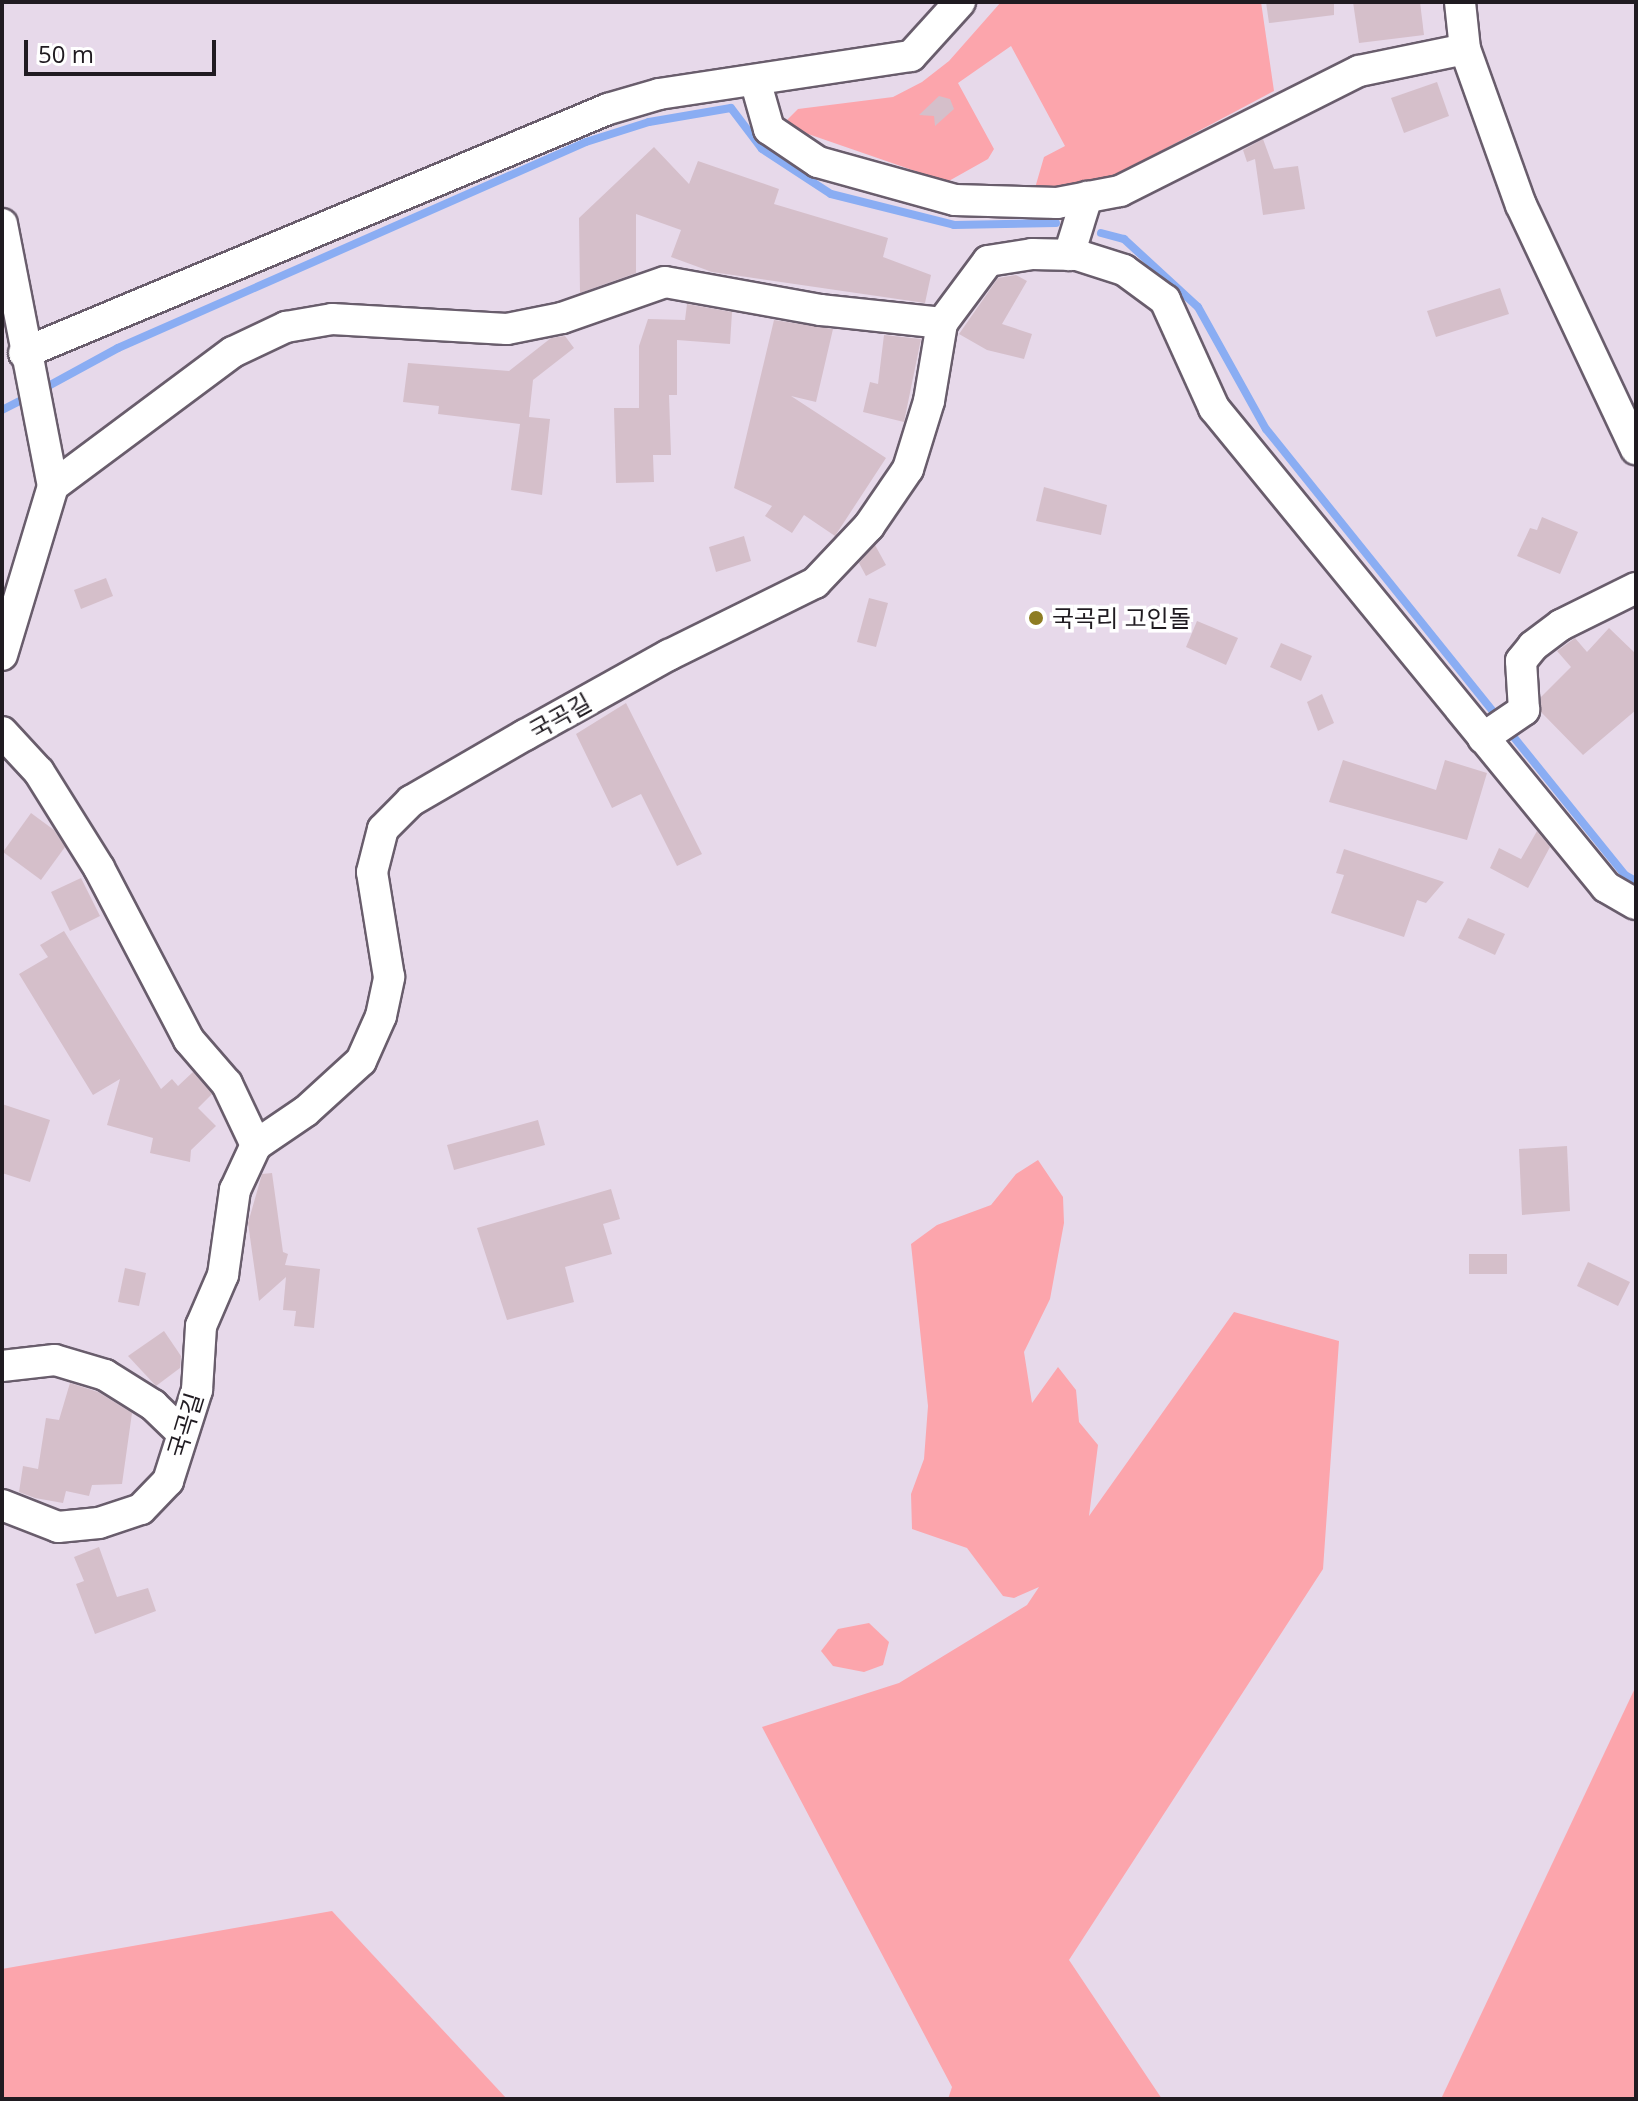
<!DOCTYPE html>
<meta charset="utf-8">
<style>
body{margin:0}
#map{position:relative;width:1638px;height:2101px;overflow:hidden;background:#e7d9ea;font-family:"Open Sans","Noto Sans KR",sans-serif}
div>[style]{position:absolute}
.green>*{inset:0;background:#fca5ac}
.stream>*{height:8px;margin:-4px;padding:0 4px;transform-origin:4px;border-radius:4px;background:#8aadf3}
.building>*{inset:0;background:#d5bfca}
.roads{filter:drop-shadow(2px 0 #695d6c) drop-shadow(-2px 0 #695d6c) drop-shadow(0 2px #695d6c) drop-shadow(0 -2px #695d6c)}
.minor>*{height:30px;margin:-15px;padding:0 15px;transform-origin:15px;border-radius:15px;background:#fff}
.dots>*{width:22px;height:22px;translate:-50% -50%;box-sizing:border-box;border:4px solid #fff;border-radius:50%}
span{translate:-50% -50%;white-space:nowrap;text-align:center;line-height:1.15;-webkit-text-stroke:7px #fff;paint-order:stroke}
.poi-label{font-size:24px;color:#201b21}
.left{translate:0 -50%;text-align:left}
.street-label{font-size:24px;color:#201b21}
.frame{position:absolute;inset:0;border:4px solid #201b21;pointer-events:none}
.scale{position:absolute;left:24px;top:40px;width:192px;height:36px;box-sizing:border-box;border:4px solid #201b21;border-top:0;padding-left:10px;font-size:24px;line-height:28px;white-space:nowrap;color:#201b21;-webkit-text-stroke:6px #fff;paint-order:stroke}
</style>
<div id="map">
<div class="green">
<i style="clip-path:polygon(1001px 2px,1261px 2px,1274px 91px,1108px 179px,1046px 191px,1035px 188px,1044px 157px,1065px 146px,1011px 46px,958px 83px,994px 149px,988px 159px,947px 182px,782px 125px,798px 109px,893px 97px,922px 82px,949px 61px)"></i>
<i style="clip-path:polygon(1038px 1160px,1063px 1197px,1064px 1223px,1050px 1299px,1024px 1352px,1032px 1403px,1058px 1367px,1076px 1390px,1079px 1422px,1098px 1445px,1089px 1516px,1234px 1312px,1339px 1341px,1323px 1569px,1069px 1960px,1162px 2099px,948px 2099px,952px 2087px,762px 1727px,899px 1683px,1027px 1605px,1039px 1587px,1014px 1598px,1003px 1596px,967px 1548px,912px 1529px,911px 1494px,924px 1459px,928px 1406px,911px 1244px,937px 1225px,991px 1205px,1016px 1174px)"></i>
<i style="clip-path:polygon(869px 1623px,889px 1642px,883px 1665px,864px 1672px,833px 1666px,821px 1651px,838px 1629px)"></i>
<i style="clip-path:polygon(1636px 1686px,1636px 2099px,1441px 2099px)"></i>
<i style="clip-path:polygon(332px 1911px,507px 2099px,2px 2099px,2px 1969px)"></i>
</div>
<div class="stream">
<i style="left:1101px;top:233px;width:24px;rotate:15deg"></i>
<i style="left:1124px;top:239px;width:100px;rotate:42.6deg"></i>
<i style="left:1198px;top:307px;width:140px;rotate:60.9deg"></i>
<i style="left:1266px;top:429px;width:372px;rotate:51.2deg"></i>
<i style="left:41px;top:390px;width:88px;rotate:-28.6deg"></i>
<i style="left:118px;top:348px;width:511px;rotate:-23.76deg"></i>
<i style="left:586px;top:142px;width:66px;rotate:-17.6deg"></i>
<i style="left:649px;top:122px;width:83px;rotate:-9.7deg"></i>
<i style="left:731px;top:108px;width:51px;rotate:52.9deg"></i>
<i style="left:762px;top:149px;width:82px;rotate:33.1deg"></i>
<i style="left:831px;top:194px;width:127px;rotate:14.1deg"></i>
<i style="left:954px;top:225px;width:102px;rotate:-1.1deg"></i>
<i style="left:2px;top:410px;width:30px;rotate:-27deg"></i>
<i style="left:1508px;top:730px;width:186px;rotate:51.1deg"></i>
<i style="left:1625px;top:875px;width:13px;rotate:29deg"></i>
</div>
<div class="building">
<i style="clip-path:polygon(1266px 2px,1334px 2px,1334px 15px,1269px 23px)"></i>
<i style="clip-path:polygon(1353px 2px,1420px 2px,1424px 35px,1359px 43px)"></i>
<i style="clip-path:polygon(1437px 82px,1449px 116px,1404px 133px,1391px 98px)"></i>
<i style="clip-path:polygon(939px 96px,950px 99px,954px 109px,935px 126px,934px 116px,919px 115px)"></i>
<i style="clip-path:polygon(1263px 139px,1274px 169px,1298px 166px,1305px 209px,1263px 215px,1255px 159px,1247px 162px,1243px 150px)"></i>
<i style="clip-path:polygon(654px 147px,689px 184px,698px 161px,779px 189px,774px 204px,888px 238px,883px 257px,931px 275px,925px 303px,712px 272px,671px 257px,681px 230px,636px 214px,636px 273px,580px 293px,579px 218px)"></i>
<i style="clip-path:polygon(1016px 275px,1027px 281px,1002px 324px,1032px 334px,1024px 359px,987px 350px,959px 334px,998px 278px)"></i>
<i style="clip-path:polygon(1500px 288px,1509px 314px,1436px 337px,1427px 311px)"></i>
<i style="clip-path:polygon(687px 304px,732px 312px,730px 344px,677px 340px,677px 395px,669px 395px,671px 455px,653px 455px,654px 482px,616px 483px,614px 408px,639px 408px,639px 346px,648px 319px,685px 320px)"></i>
<i style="clip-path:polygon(774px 320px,833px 329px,816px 402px,791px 396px,886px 458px,835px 536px,804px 515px,792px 533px,765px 516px,772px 506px,734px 488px)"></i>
<i style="clip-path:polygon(884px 335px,921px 339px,904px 422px,863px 412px,870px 382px,878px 384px)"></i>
<i style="clip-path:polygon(565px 336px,574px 348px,533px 380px,529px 417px,550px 419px,542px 495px,511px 490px,520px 424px,438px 414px,439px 406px,403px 402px,408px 363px,509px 371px,551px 338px)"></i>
<i style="clip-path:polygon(1044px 487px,1107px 505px,1101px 535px,1036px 521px)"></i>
<i style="clip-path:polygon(1542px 517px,1578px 532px,1560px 574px,1517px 556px,1530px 528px,1537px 530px)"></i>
<i style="clip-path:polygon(744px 536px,751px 561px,716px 572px,709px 547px)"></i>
<i style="clip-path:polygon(875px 545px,886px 565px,866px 576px,859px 563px)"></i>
<i style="clip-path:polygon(106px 578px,113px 596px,81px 609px,74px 590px)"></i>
<i style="clip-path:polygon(869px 598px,888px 603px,876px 647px,857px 642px)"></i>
<i style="clip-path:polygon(1197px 621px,1238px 638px,1226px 665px,1186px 647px)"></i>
<i style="clip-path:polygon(1609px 628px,1636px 654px,1636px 710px,1583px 755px,1541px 712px,1541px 697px,1571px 667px,1557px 651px,1575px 638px,1587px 652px)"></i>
<i style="clip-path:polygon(1281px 643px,1312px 656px,1301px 681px,1270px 667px)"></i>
<i style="clip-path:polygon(1322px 694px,1334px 723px,1318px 731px,1307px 702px)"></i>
<i style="clip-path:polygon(626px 703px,702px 854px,677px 866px,641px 794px,612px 808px,576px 734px)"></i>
<i style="clip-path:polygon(1343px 760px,1436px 790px,1445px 760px,1487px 773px,1467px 840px,1329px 802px)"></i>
<i style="clip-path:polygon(31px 813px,54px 830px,65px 847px,41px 880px,3px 852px)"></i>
<i style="clip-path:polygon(1537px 831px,1550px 847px,1528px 888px,1490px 868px,1499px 848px,1521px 859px)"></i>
<i style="clip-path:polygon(1344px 849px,1444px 882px,1426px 903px,1417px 900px,1404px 937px,1331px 913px,1344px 875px,1336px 873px)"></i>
<i style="clip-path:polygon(81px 878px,100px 916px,70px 931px,51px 892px)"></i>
<i style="clip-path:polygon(1468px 918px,1505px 934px,1495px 955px,1458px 938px)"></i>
<i style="clip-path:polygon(64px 931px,161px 1089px,172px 1079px,178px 1086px,193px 1072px,212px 1094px,198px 1108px,216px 1126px,191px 1150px,190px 1162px,150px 1153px,153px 1138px,107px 1125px,120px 1079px,93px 1095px,19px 974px,48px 957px,40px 945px)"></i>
<i style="clip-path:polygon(2px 1104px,50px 1120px,30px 1182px,2px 1173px)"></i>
<i style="clip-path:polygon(538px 1120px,545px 1145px,454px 1170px,447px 1145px)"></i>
<i style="clip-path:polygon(1567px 1146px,1570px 1211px,1522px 1215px,1519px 1149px)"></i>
<i style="clip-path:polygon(272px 1173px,283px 1252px,288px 1254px,285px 1265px,320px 1269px,314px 1328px,294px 1326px,296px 1311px,283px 1310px,286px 1277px,259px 1301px,248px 1223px,262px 1174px)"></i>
<i style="clip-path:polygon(611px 1189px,620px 1219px,603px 1224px,612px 1254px,565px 1267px,574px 1302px,507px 1320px,477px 1228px)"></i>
<i style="clip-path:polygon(1469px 1254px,1507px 1254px,1507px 1274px,1469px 1274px)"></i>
<i style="clip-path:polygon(1588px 1262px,1630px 1282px,1618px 1306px,1577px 1286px)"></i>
<i style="clip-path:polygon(125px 1268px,146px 1273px,139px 1306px,118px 1302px)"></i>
<i style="clip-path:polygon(164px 1331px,181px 1356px,180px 1368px,156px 1386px,128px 1356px)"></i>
<i style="clip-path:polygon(70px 1383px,98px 1392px,132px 1413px,122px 1484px,92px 1485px,89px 1496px,66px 1491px,63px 1503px,35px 1498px,19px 1492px,23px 1466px,38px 1469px,46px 1418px,59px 1420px)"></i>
<i style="clip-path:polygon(99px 1547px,117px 1597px,148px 1588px,156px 1611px,95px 1634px,76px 1584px,84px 1581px,74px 1557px)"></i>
</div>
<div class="roads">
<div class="minor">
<i style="left:1465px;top:49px;width:166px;rotate:70.3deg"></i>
<i style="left:1521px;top:205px;width:270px;rotate:64.8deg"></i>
<i style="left:755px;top:80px;width:51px;rotate:74.1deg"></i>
<i style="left:769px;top:129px;width:59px;rotate:34deg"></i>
<i style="left:818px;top:162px;width:142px;rotate:15.5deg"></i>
<i style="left:955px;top:200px;width:102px;rotate:1.7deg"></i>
<i style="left:1057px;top:203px;width:64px;rotate:-10.8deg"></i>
<i style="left:1120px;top:191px;width:267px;rotate:-26.7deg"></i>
<i style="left:1359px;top:71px;width:108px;rotate:-11.7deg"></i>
<i style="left:1465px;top:49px;width:47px;rotate:-96.1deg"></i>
<i style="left:2px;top:224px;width:267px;rotate:79deg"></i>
<i style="left:1069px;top:255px;width:61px;rotate:-72.8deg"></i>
<i style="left:24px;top:353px;width:633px;rotate:-22.68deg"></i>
<i style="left:608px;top:109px;width:53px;rotate:-16.4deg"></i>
<i style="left:659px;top:94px;width:255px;rotate:-8.6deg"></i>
<i style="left:911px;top:56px;width:73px;rotate:-47.8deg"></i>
<i style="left:53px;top:486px;width:224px;rotate:-36.7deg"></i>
<i style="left:233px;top:352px;width:59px;rotate:-25.3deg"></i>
<i style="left:286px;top:327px;width:47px;rotate:-9.9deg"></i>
<i style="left:332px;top:319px;width:175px;rotate:3.3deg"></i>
<i style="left:507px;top:329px;width:56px;rotate:-11.3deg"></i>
<i style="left:562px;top:318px;width:109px;rotate:-19.3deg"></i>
<i style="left:665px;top:282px;width:158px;rotate:10.2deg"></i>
<i style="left:821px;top:310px;width:122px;rotate:6.1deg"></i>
<i style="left:942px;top:323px;width:77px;rotate:-53.4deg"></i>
<i style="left:988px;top:261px;width:45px;rotate:-9deg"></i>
<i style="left:1032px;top:254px;width:45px;rotate:1.3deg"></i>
<i style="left:1077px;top:255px;width:49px;rotate:17.7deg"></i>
<i style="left:1124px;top:270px;width:51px;rotate:36.2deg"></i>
<i style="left:1165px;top:300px;width:119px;rotate:65.6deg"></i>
<i style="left:1214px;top:408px;width:619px;rotate:50.7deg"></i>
<i style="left:1606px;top:887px;width:34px;rotate:30deg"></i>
<i style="left:2px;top:655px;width:177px;rotate:-73.2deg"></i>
<i style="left:2px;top:732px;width:54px;rotate:47.2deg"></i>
<i style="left:39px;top:772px;width:113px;rotate:58deg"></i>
<i style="left:99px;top:868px;width:194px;rotate:62.4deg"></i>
<i style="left:189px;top:1040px;width:58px;rotate:49.2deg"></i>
<i style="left:227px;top:1084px;width:68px;rotate:64.6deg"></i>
<i style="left:1483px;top:738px;width:50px;rotate:-34.3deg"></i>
<i style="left:1524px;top:710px;width:49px;rotate:-93.5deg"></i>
<i style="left:1521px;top:661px;width:19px;rotate:-51deg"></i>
<i style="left:1533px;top:646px;width:35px;rotate:-37deg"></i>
<i style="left:1561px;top:625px;width:84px;rotate:-26.3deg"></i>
<i style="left:2px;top:1366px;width:53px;rotate:-6.5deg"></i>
<i style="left:55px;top:1360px;width:52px;rotate:16.7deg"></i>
<i style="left:105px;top:1375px;width:57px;rotate:32deg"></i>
<i style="left:153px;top:1405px;width:40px;rotate:44deg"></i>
<i style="left:2px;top:1505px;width:60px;rotate:21.4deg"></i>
<i style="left:58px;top:1527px;width:41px;rotate:-5.6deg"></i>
<i style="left:99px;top:1523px;width:44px;rotate:-18.4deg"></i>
<i style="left:141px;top:1509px;width:39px;rotate:-46deg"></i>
<i style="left:168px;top:1481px;width:96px;rotate:-72.3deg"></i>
<i style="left:197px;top:1390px;width:64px;rotate:-86.4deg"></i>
<i style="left:201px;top:1326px;width:56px;rotate:-66.7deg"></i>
<i style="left:223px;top:1275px;width:86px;rotate:-82deg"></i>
<i style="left:235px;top:1190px;width:50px;rotate:-65deg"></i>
<i style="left:256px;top:1145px;width:60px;rotate:-34.2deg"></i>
<i style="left:306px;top:1111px;width:74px;rotate:-42.3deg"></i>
<i style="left:361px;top:1061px;width:49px;rotate:-66deg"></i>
<i style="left:381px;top:1016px;width:40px;rotate:-78deg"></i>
<i style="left:389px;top:977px;width:106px;rotate:-99.2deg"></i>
<i style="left:372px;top:872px;width:44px;rotate:-75.7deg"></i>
<i style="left:383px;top:829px;width:40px;rotate:-45deg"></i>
<i style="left:411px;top:801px;width:132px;rotate:-30.1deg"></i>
<i style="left:525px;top:735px;width:165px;rotate:-29.1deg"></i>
<i style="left:669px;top:655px;width:163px;rotate:-26.3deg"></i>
<i style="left:815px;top:583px;width:79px;rotate:-46.5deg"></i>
<i style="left:869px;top:526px;width:69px;rotate:-55.6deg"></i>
<i style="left:908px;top:469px;width:71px;rotate:-72.8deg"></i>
<i style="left:929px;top:401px;width:79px;rotate:-80.5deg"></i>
</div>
</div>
<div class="dots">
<i style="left:1036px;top:618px;background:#8e7c22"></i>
</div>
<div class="poi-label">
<span class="left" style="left:1052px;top:618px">국곡리 고인돌</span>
</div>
<div class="street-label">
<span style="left:560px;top:716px;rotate:-29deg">국곡길</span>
<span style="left:185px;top:1425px;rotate:-73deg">국곡길</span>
</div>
<div class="frame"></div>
<div class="scale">50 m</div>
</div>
